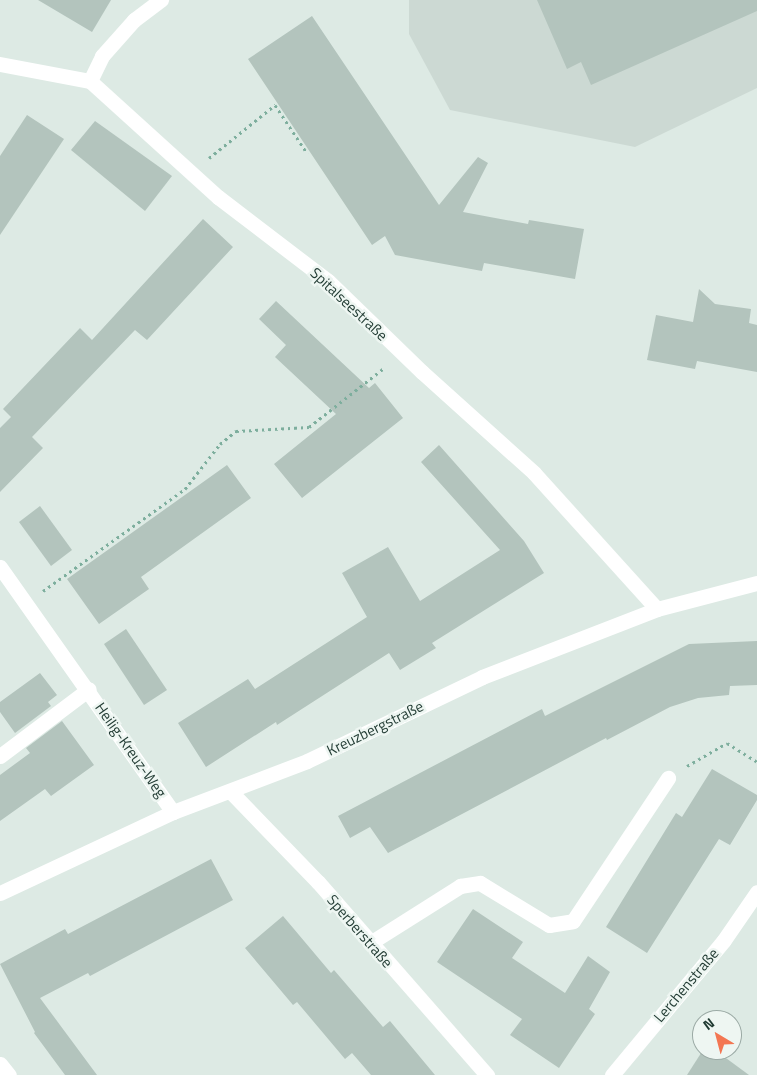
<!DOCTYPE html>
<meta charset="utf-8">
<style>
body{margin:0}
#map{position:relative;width:757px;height:1075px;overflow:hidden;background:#ddeae4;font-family:"Titillium Web",sans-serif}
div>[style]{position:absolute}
.built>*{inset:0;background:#ccd9d3}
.building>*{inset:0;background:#b3c4bd}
.path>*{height:3px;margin-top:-1.5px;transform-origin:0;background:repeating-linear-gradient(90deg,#7dae9d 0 2.5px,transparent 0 6.5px)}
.minor>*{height:15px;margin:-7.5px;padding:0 7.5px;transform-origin:7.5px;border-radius:7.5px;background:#fff}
span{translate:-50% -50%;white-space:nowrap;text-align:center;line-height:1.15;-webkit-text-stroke:5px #eef6f2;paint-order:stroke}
.street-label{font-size:15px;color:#1f3931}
.north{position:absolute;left:692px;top:1010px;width:50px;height:50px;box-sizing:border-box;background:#eef6f2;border:1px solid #9baaa5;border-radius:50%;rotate:323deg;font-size:14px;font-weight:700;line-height:20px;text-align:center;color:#1f3931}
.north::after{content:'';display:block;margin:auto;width:18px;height:22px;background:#f37652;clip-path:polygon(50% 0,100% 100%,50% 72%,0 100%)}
</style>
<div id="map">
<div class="built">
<i style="clip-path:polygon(409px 0,757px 0,757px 88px,635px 147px,450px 110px,409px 34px)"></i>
</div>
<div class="building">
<i style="clip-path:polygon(38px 0,111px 0,92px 32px)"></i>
<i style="clip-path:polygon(537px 0,757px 0,757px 11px,591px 85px,581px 62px,567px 69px)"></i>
<i style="clip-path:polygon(312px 16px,439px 205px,478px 157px,488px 163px,463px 212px,528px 224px,529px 220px,584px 229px,575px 279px,484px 263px,482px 271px,395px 255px,385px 236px,372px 245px,248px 59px)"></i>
<i style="clip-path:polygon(27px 115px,64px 139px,0 235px,0 156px)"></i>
<i style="clip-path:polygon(95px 121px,172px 176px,145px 211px,71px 150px)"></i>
<i style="clip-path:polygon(203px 219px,233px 247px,147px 340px,135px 330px,32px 437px,43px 448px,0 492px,0 428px,11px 417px,3px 409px,80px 328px,92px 340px)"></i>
<i style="clip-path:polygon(699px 289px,715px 304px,751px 309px,749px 323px,757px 325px,757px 372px,697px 361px,695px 369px,647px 360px,656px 315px,693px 322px)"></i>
<i style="clip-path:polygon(276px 301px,369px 388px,375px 383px,403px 418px,302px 498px,274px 464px,336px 414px,275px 357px,286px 345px,259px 319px)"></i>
<i style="clip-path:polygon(439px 445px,524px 541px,544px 573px,432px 643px,436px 648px,400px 670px,389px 653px,277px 725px,276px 722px,206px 767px,178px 723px,248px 679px,255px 689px,367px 617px,342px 573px,388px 547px,420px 601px,500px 550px,421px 462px)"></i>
<i style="clip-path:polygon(227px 465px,251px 498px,141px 577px,149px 589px,99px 624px,67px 579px)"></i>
<i style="clip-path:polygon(40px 506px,72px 550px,51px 566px,19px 522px)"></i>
<i style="clip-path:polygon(126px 629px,167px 690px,144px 705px,104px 644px)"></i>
<i style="clip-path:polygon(757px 641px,757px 685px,730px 686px,729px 695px,698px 698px,670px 707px,607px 740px,606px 738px,388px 853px,370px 827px,350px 838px,338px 816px,542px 709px,545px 716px,689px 644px)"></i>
<i style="clip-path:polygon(40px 673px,57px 695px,48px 702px,51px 706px,15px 733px,0 712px,0 702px)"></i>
<i style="clip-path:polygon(62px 721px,94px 765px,51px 796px,45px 789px,0 821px,0 775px,30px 753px,26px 748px)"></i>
<i style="clip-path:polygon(712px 769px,757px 795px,757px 800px,730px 845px,719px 839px,647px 953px,606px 927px,676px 813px,682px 817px)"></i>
<i style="clip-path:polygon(211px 859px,233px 900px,90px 976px,88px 973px,40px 998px,97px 1075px,65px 1075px,34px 1033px,35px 1032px,0 964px,65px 929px,68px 934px)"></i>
<i style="clip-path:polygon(473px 909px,523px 942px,512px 958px,565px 993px,588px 956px,610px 972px,589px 1009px,595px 1014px,559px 1068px,510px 1035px,522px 1019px,437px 962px)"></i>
<i style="clip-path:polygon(283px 916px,331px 973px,334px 970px,383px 1027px,390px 1021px,435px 1075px,371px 1075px,352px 1053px,345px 1059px,297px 1002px,293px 1005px,245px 948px)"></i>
<i style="clip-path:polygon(703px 1050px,715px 1050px,749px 1075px,687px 1075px)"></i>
</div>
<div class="path">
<i style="left:209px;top:158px;width:85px;rotate:-38.8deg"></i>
<i style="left:275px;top:105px;width:58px;rotate:56.3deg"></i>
<i style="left:43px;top:591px;width:175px;rotate:-35.7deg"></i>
<i style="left:185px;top:489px;width:57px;rotate:-52.1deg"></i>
<i style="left:220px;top:444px;width:21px;rotate:-39deg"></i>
<i style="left:236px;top:431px;width:73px;rotate:-3.1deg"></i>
<i style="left:309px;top:427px;width:95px;rotate:-38.2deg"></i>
<i style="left:687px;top:766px;width:46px;rotate:-29.9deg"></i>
<i style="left:727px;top:743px;width:36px;rotate:32deg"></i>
</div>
<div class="minor">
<i style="left:0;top:64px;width:92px;rotate:10.7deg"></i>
<i style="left:90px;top:81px;width:173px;rotate:42.2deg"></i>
<i style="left:218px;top:197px;width:138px;rotate:37.4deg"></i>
<i style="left:328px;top:281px;width:131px;rotate:44.1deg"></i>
<i style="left:422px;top:372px;width:151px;rotate:42deg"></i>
<i style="left:534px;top:473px;width:183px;rotate:47.9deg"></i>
<i style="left:90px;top:81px;width:28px;rotate:-64deg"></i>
<i style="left:102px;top:56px;width:48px;rotate:-48.4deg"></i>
<i style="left:134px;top:20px;width:34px;rotate:-37deg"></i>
<i style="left:0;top:567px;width:300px;rotate:54.8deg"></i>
<i style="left:0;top:756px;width:111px;rotate:-37deg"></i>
<i style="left:230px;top:791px;width:127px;rotate:46deg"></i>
<i style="left:318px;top:882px;width:257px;rotate:48.8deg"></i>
<i style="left:0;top:893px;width:191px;rotate:-25.1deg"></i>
<i style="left:173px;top:812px;width:143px;rotate:-20.8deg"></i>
<i style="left:307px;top:761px;width:194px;rotate:-25.6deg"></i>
<i style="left:482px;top:677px;width:188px;rotate:-21.2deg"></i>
<i style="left:657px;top:609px;width:103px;rotate:-14.6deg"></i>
<i style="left:370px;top:943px;width:107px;rotate:-32.3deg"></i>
<i style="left:460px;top:886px;width:20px;rotate:-9deg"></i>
<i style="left:480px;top:883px;width:81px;rotate:31.3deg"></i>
<i style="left:549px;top:925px;width:24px;rotate:-9deg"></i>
<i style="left:573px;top:921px;width:172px;rotate:-56.4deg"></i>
<i style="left:0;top:1064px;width:14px;rotate:51deg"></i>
<i style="left:612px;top:1075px;width:175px;rotate:-50.3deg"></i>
<i style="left:724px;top:940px;width:58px;rotate:-55.5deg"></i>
</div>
<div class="street-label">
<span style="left:349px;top:304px;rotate:43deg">Spitalseestraße</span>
<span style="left:375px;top:728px;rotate:-26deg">Kreuzbergstraße</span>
<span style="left:131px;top:750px;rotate:55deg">Heilig-Kreuz-Weg</span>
<span style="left:360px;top:931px;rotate:49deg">Sperberstraße</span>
<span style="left:686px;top:985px;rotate:-50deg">Lerchenstraße</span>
</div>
<div class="north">N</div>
</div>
